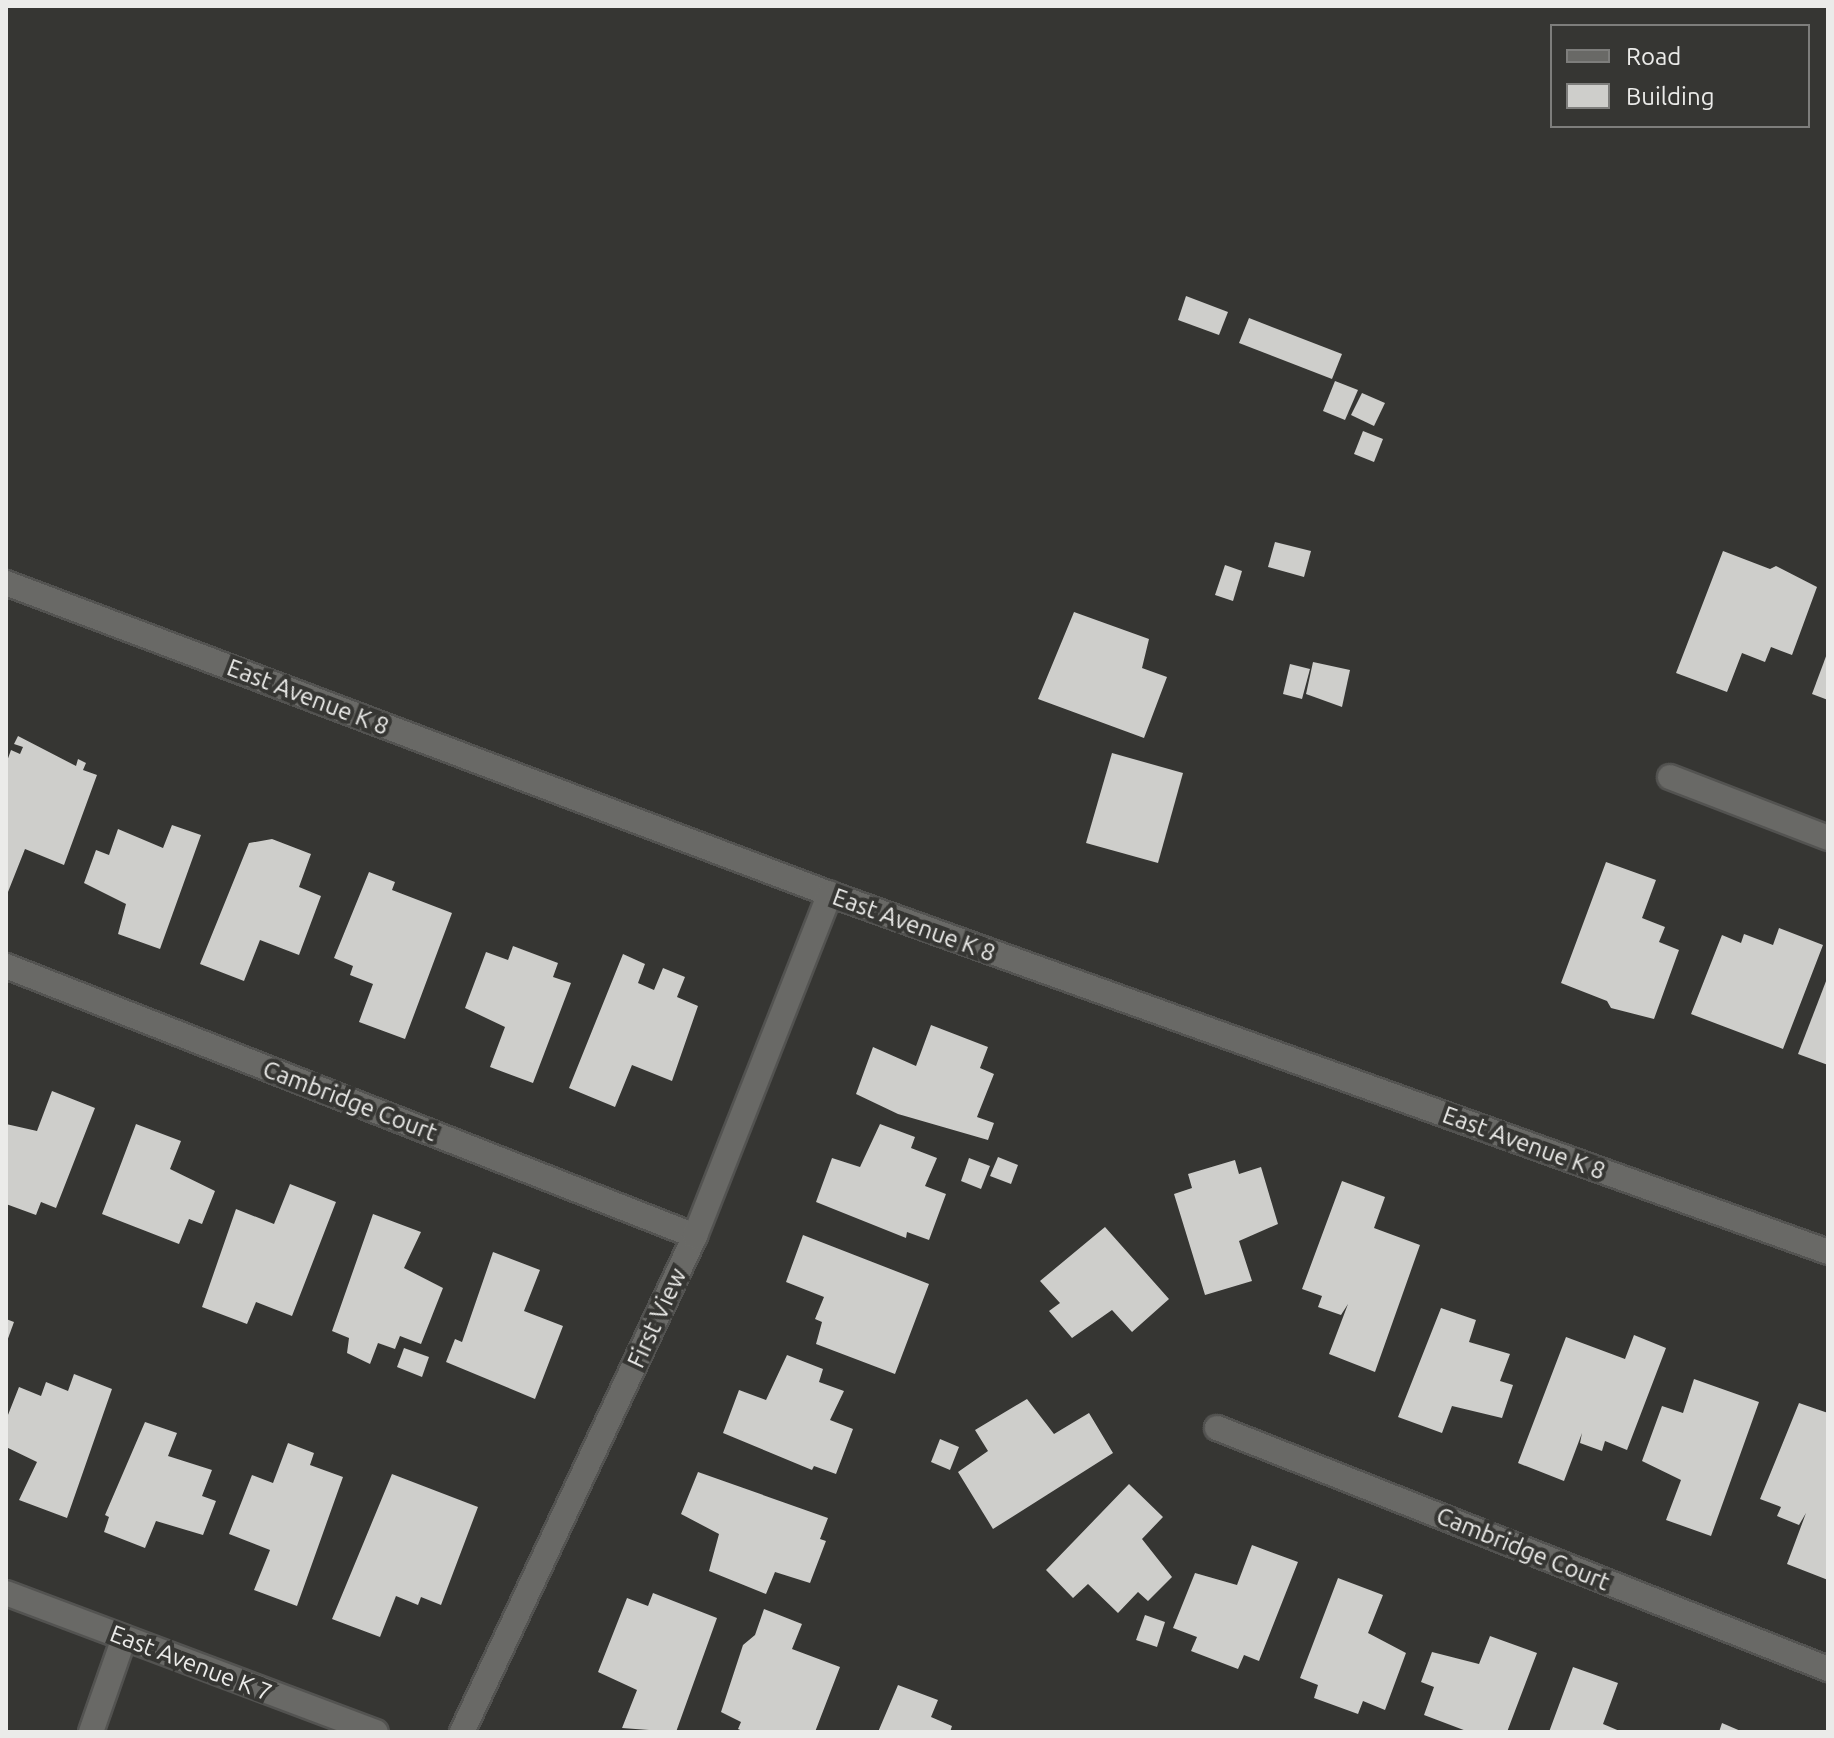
<!DOCTYPE html>
<style>
body{margin:0}
#map{position:relative;width:1834px;height:1738px;overflow:hidden;background:#363633;font-family:Ubuntu,sans-serif}
div>[style]{position:absolute}
.building>*{inset:0;background:#cececb}
.roads{filter:drop-shadow(2px 0 #535351) drop-shadow(-2px 0 #535351) drop-shadow(0 2px #535351) drop-shadow(0 -2px #535351)}
.minor>*{height:24px;margin:-12px;padding:0 12px;transform-origin:12px;border-radius:12px;background:#696966}
span{translate:-50% -50%;white-space:nowrap;text-align:center;line-height:1.15;-webkit-text-stroke:8px #363633;paint-order:stroke}
.street-label{font-size:24px;color:#ebebe9}
.frame{position:absolute;inset:0;border:8px solid #ebebe9;pointer-events:none}
.legend{position:absolute;left:1550px;top:24px;width:260px;height:104px;box-sizing:border-box;background:#363633;border:2px solid #7e7e7c;margin:0;padding:10px 14px;list-style:none;font-size:24px;color:#ebebe9}
.legend li{display:flex;align-items:center;gap:16px;height:40px}
.legend b{width:40px;border:2px solid #7e7e7c}
</style>
<div id="map">
<div class="building">
<i style="clip-path:polygon(1186px 296px,1228px 312px,1219px 335px,1178px 320px)"></i>
<i style="clip-path:polygon(1249px 318px,1342px 354px,1332px 379px,1239px 343px)"></i>
<i style="clip-path:polygon(1335px 381px,1358px 390px,1345px 420px,1323px 411px)"></i>
<i style="clip-path:polygon(1362px 393px,1385px 403px,1374px 426px,1351px 415px)"></i>
<i style="clip-path:polygon(1363px 431px,1383px 439px,1374px 462px,1354px 454px)"></i>
<i style="clip-path:polygon(1275px 542px,1311px 551px,1304px 577px,1268px 567px)"></i>
<i style="clip-path:polygon(1723px 551px,1770px 569px,1776px 566px,1817px 587px,1792px 655px,1771px 647px,1765px 662px,1742px 653px,1727px 692px,1676px 673px)"></i>
<i style="clip-path:polygon(1225px 565px,1242px 571px,1233px 601px,1215px 595px)"></i>
<i style="clip-path:polygon(1074px 612px,1149px 639px,1142px 668px,1167px 677px,1144px 738px,1038px 699px)"></i>
<i style="clip-path:polygon(1828px 651px,1828px 700px,1812px 694px)"></i>
<i style="clip-path:polygon(1313px 662px,1350px 670px,1342px 707px,1306px 694px)"></i>
<i style="clip-path:polygon(1290px 664px,1310px 669px,1302px 699px,1283px 694px)"></i>
<i style="clip-path:polygon(18px 736px,76px 766px,78px 759px,86px 763px,83px 770px,97px 775px,64px 865px,25px 849px,6px 897px,6px 764px,11px 750px,20px 754px,23px 747px,14px 744px)"></i>
<i style="clip-path:polygon(1112px 753px,1183px 773px,1158px 863px,1086px 843px)"></i>
<i style="clip-path:polygon(172px 825px,201px 835px,160px 949px,118px 934px,126px 904px,84px 883px,96px 850px,109px 855px,118px 829px,163px 848px)"></i>
<i style="clip-path:polygon(272px 839px,311px 854px,299px 887px,321px 896px,299px 955px,260px 940px,244px 981px,200px 964px,249px 843px)"></i>
<i style="clip-path:polygon(1606px 862px,1656px 880px,1642px 918px,1665px 927px,1659px 942px,1679px 950px,1654px 1019px,1611px 1008px,1607px 1001px,1561px 983px)"></i>
<i style="clip-path:polygon(369px 872px,395px 882px,392px 890px,452px 913px,405px 1039px,359px 1022px,373px 984px,350px 975px,353px 966px,334px 958px)"></i>
<i style="clip-path:polygon(1779px 928px,1823px 945px,1783px 1049px,1691px 1014px,1722px 935px,1741px 943px,1744px 934px,1773px 945px)"></i>
<i style="clip-path:polygon(513px 946px,558px 963px,553px 977px,571px 983px,533px 1083px,490px 1067px,505px 1027px,465px 1008px,486px 952px,508px 960px)"></i>
<i style="clip-path:polygon(623px 954px,645px 964px,638px 983px,654px 990px,663px 968px,685px 977px,677px 997px,698px 1006px,672px 1081px,632px 1065px,615px 1107px,569px 1088px)"></i>
<i style="clip-path:polygon(1828px 976px,1828px 1065px,1798px 1054px)"></i>
<i style="clip-path:polygon(931px 1025px,988px 1047px,980px 1068px,994px 1074px,977px 1117px,994px 1123px,988px 1140px,898px 1114px,856px 1094px,873px 1047px,916px 1066px)"></i>
<i style="clip-path:polygon(52px 1091px,95px 1108px,56px 1208px,41px 1202px,36px 1215px,6px 1204px,6px 1124px,37px 1131px)"></i>
<i style="clip-path:polygon(136px 1124px,181px 1141px,170px 1169px,215px 1191px,202px 1224px,189px 1219px,179px 1244px,102px 1214px)"></i>
<i style="clip-path:polygon(880px 1124px,915px 1137px,911px 1148px,937px 1158px,925px 1186px,946px 1194px,929px 1240px,907px 1232px,906px 1238px,816px 1202px,832px 1158px,860px 1167px)"></i>
<i style="clip-path:polygon(998px 1157px,1018px 1165px,1011px 1184px,990px 1176px)"></i>
<i style="clip-path:polygon(969px 1158px,990px 1166px,981px 1189px,961px 1181px)"></i>
<i style="clip-path:polygon(1235px 1160px,1239px 1174px,1261px 1167px,1278px 1224px,1239px 1241px,1252px 1281px,1205px 1295px,1174px 1194px,1192px 1188px,1188px 1174px)"></i>
<i style="clip-path:polygon(1342px 1181px,1385px 1197px,1374px 1228px,1420px 1245px,1375px 1372px,1329px 1354px,1348px 1304px,1341px 1315px,1318px 1307px,1322px 1296px,1302px 1289px)"></i>
<i style="clip-path:polygon(290px 1184px,336px 1202px,292px 1316px,256px 1302px,247px 1324px,202px 1307px,236px 1209px,274px 1224px)"></i>
<i style="clip-path:polygon(373px 1214px,421px 1232px,404px 1268px,443px 1288px,421px 1344px,400px 1336px,395px 1349px,378px 1343px,370px 1364px,347px 1353px,349px 1338px,332px 1331px)"></i>
<i style="clip-path:polygon(1105px 1227px,1169px 1299px,1132px 1332px,1112px 1310px,1072px 1338px,1049px 1311px,1060px 1303px,1040px 1281px)"></i>
<i style="clip-path:polygon(803px 1235px,929px 1284px,895px 1374px,816px 1344px,822px 1322px,815px 1319px,824px 1297px,786px 1282px)"></i>
<i style="clip-path:polygon(493px 1252px,540px 1270px,524px 1311px,563px 1326px,535px 1399px,446px 1362px,455px 1339px,462px 1342px)"></i>
<i style="clip-path:polygon(1441px 1308px,1476px 1320px,1469px 1342px,1510px 1354px,1500px 1381px,1513px 1385px,1502px 1418px,1452px 1406px,1442px 1433px,1398px 1417px)"></i>
<i style="clip-path:polygon(6px 1319px,14px 1322px,6px 1344px)"></i>
<i style="clip-path:polygon(1634px 1335px,1666px 1348px,1627px 1450px,1605px 1441px,1602px 1451px,1580px 1443px,1582px 1433px,1564px 1481px,1518px 1463px,1566px 1337px,1625px 1359px)"></i>
<i style="clip-path:polygon(404px 1348px,429px 1357px,422px 1377px,397px 1367px)"></i>
<i style="clip-path:polygon(787px 1355px,823px 1369px,819px 1382px,844px 1391px,830px 1420px,853px 1429px,836px 1474px,814px 1466px,812px 1470px,723px 1433px,739px 1390px,766px 1400px)"></i>
<i style="clip-path:polygon(74px 1374px,112px 1389px,67px 1518px,19px 1500px,37px 1462px,6px 1447px,6px 1420px,19px 1387px,41px 1396px,46px 1382px,68px 1391px)"></i>
<i style="clip-path:polygon(1694px 1379px,1759px 1402px,1711px 1536px,1666px 1520px,1681px 1480px,1642px 1461px,1662px 1406px,1683px 1413px)"></i>
<i style="clip-path:polygon(1027px 1399px,1054px 1434px,1089px 1413px,1113px 1453px,993px 1529px,958px 1472px,988px 1451px,975px 1430px)"></i>
<i style="clip-path:polygon(1799px 1403px,1828px 1413px,1828px 1580px,1787px 1564px,1806px 1513px,1799px 1525px,1777px 1516px,1781px 1507px,1760px 1499px)"></i>
<i style="clip-path:polygon(145px 1422px,177px 1433px,168px 1456px,212px 1470px,202px 1496px,216px 1501px,203px 1535px,156px 1521px,145px 1548px,104px 1532px,109px 1517px,105px 1515px)"></i>
<i style="clip-path:polygon(940px 1439px,959px 1447px,950px 1470px,931px 1462px)"></i>
<i style="clip-path:polygon(288px 1443px,314px 1453px,310px 1465px,343px 1477px,297px 1606px,254px 1590px,270px 1550px,229px 1534px,252px 1475px,273px 1483px)"></i>
<i style="clip-path:polygon(698px 1472px,828px 1518px,820px 1539px,826px 1541px,810px 1583px,775px 1572px,766px 1594px,709px 1571px,719px 1534px,681px 1514px)"></i>
<i style="clip-path:polygon(392px 1474px,478px 1507px,441px 1605px,421px 1597px,418px 1605px,396px 1596px,380px 1637px,332px 1619px)"></i>
<i style="clip-path:polygon(1129px 1484px,1163px 1517px,1142px 1539px,1172px 1577px,1148px 1601px,1138px 1592px,1118px 1613px,1088px 1584px,1073px 1598px,1046px 1570px)"></i>
<i style="clip-path:polygon(1252px 1545px,1298px 1562px,1259px 1661px,1244px 1655px,1238px 1669px,1191px 1651px,1197px 1637px,1173px 1628px,1195px 1573px,1237px 1585px)"></i>
<i style="clip-path:polygon(1338px 1578px,1383px 1595px,1368px 1633px,1406px 1653px,1385px 1710px,1363px 1701px,1358px 1714px,1314px 1698px,1318px 1685px,1300px 1678px)"></i>
<i style="clip-path:polygon(653px 1593px,717px 1618px,676px 1732px,622px 1728px,637px 1690px,598px 1672px,627px 1598px,648px 1606px)"></i>
<i style="clip-path:polygon(764px 1609px,802px 1624px,792px 1649px,840px 1667px,815px 1732px,745px 1732px,738px 1729px,741px 1722px,721px 1712px,743px 1645px,755px 1635px)"></i>
<i style="clip-path:polygon(1145px 1615px,1165px 1622px,1157px 1647px,1136px 1640px)"></i>
<i style="clip-path:polygon(1490px 1636px,1537px 1653px,1507px 1732px,1469px 1732px,1424px 1715px,1434px 1687px,1421px 1682px,1432px 1652px,1479px 1664px)"></i>
<i style="clip-path:polygon(1573px 1667px,1618px 1683px,1603px 1724px,1622px 1732px,1549px 1732px)"></i>
<i style="clip-path:polygon(898px 1685px,938px 1700px,931px 1717px,952px 1726px,950px 1732px,878px 1732px)"></i>
<i style="clip-path:polygon(1722px 1723px,1743px 1732px,1719px 1732px)"></i>
</div>
<div class="roads">
<div class="minor">
<i style="left:6px;top:583px;width:881px;rotate:20.68deg"></i>
<i style="left:830px;top:894px;width:1060px;rotate:19.73deg"></i>
<i style="left:1670px;top:777px;width:169px;rotate:21.1deg"></i>
<i style="left:6px;top:966px;width:740px;rotate:21.4deg"></i>
<i style="left:1217px;top:1428px;width:657px;rotate:21.53deg"></i>
<i style="left:6px;top:1593px;width:395px;rotate:20.6deg"></i>
<i style="left:91px;top:1732px;width:100px;rotate:-70.7deg"></i>
<i style="left:462px;top:1732px;width:548px;rotate:-64.84deg"></i>
<i style="left:695px;top:1236px;width:368px;rotate:-68.5deg"></i>
</div>
</div>
<div class="street-label">
<span style="left:308px;top:697px;rotate:21deg">East Avenue K 8</span>
<span style="left:914px;top:925px;rotate:20deg">East Avenue K 8</span>
<span style="left:350px;top:1101px;rotate:21deg">Cambridge Court</span>
<span style="left:1524px;top:1143px;rotate:20deg">East Avenue K 8</span>
<span style="left:657px;top:1318px;rotate:-65deg">First View</span>
<span style="left:1523px;top:1549px;rotate:22deg">Cambridge Court</span>
<span style="left:191px;top:1663px;rotate:21deg">East Avenue K 7</span>
</div>
<div class="frame"></div>
<ul class="legend">
<li><b style="height:10px;background:#696966"></b>Road</li>
<li><b style="height:22px;background:#cececb"></b>Building</li>
</ul>
</div>
